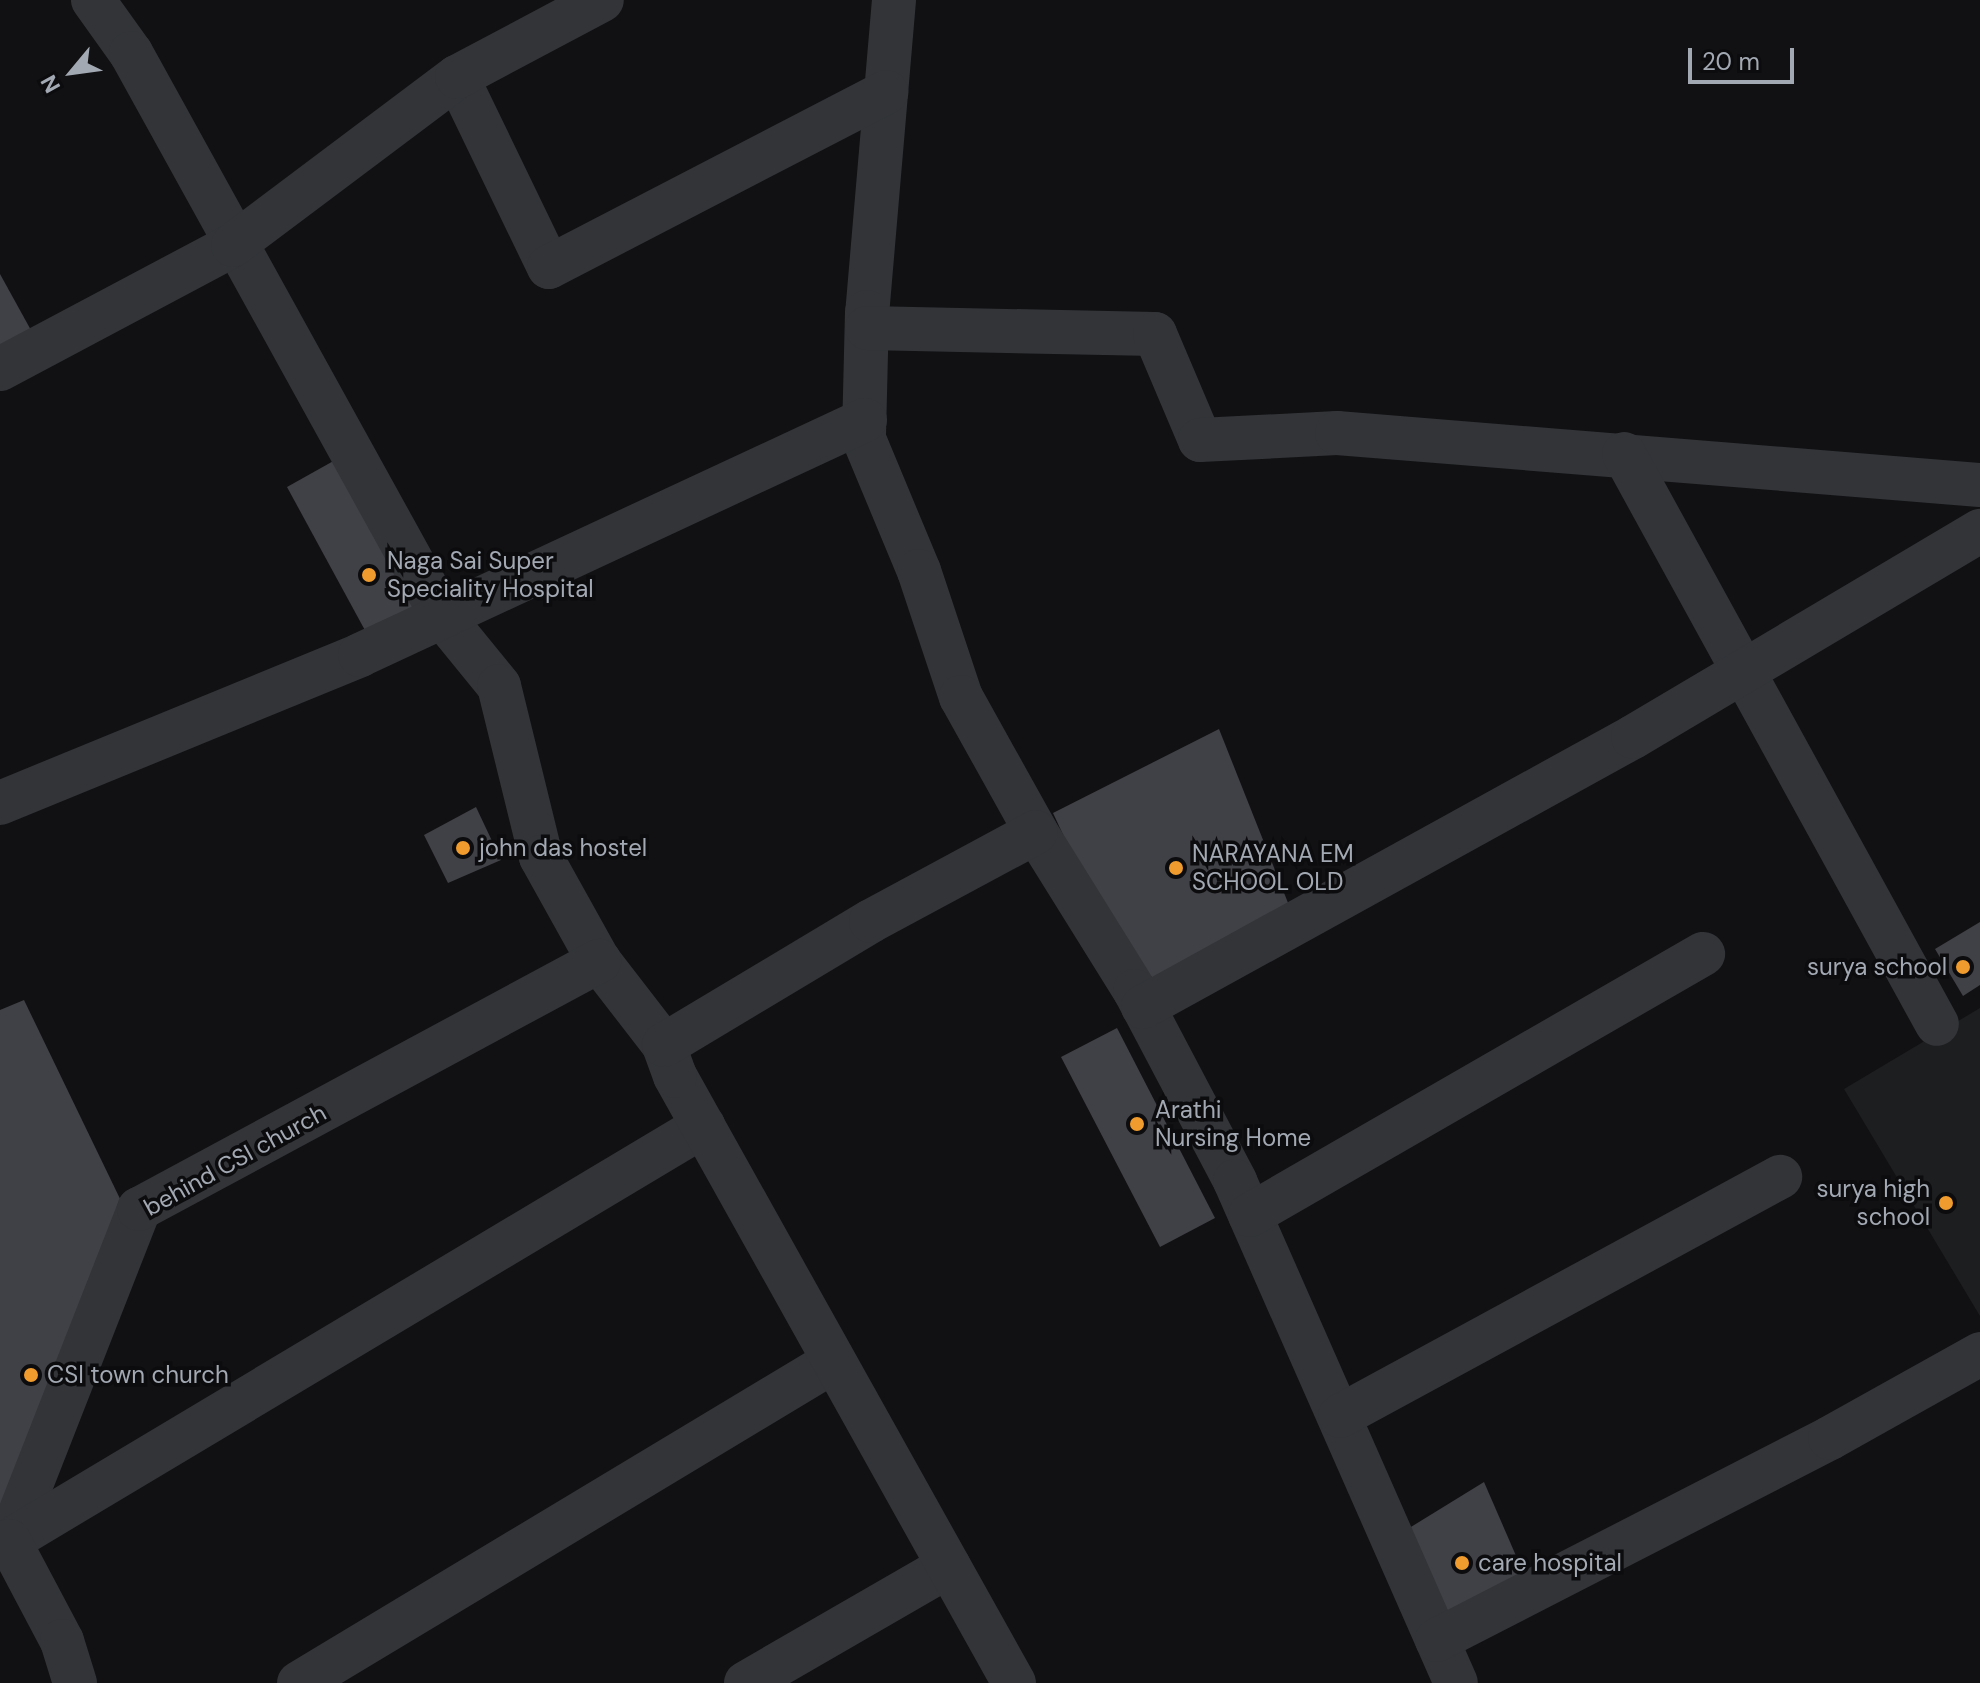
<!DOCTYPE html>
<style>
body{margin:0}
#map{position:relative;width:1980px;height:1683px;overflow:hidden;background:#111113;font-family:"DM Sans",sans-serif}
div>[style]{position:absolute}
.built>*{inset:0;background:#1d1e20}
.building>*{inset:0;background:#404146}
.minor>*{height:44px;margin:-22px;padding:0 22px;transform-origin:22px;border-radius:22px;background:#323438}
.dots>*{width:22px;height:22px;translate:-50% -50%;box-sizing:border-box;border:4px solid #0c0c0e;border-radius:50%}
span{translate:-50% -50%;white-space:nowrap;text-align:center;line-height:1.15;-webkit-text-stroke:7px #0c0c0e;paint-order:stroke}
.poi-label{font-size:24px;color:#a3a9b3}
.left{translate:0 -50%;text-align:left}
.right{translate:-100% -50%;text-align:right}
.street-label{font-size:24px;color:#a3a9b3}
.north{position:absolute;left:32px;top:32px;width:80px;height:80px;-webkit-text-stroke:6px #0c0c0e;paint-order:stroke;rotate:241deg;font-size:22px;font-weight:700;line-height:32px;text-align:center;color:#a3a9b3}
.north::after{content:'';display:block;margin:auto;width:28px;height:36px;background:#a3a9b3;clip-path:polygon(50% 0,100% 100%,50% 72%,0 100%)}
.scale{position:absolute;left:1688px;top:48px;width:106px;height:36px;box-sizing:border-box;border:4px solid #a3a9b3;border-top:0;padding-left:10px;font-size:24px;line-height:28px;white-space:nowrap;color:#a3a9b3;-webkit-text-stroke:6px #0c0c0e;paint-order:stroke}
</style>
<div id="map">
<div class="built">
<i style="clip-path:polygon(1980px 1008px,1980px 1316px,1844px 1089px)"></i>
</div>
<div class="building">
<i style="clip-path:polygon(0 274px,32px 332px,0 350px)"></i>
<i style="clip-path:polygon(337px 459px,418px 606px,367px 634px,287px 487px)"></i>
<i style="clip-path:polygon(1219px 729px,1296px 923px,1143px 1007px,1053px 813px)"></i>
<i style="clip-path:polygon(476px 807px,501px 860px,448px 883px,424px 835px)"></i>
<i style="clip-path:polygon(1980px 922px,1980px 985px,1963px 996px,1935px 949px)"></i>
<i style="clip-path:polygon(24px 1000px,124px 1207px,0 1541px,0 1010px)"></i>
<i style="clip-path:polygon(1117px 1028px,1215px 1218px,1160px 1247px,1061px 1057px)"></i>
<i style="clip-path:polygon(1484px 1482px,1530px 1588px,1437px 1640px,1393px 1538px)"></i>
</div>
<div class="minor">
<i style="left:93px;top:0;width:65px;rotate:54.4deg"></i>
<i style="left:131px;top:53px;width:643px;rotate:61.08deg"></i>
<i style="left:442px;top:616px;width:90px;rotate:50.8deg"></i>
<i style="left:499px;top:686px;width:176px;rotate:76.2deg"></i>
<i style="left:541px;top:857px;width:119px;rotate:60.9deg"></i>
<i style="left:599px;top:961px;width:106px;rotate:52.3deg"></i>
<i style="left:894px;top:0;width:313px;rotate:94.9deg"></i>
<i style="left:867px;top:312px;width:127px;rotate:91.4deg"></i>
<i style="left:864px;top:439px;width:143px;rotate:67.4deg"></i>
<i style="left:919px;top:571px;width:133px;rotate:71.6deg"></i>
<i style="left:961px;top:697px;width:154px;rotate:60.9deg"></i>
<i style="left:1036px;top:832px;width:187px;rotate:58.1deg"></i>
<i style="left:1135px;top:991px;width:215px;rotate:62.2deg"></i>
<i style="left:1235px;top:1181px;width:548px;rotate:66.24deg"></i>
<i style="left:457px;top:77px;width:211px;rotate:64.2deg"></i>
<i style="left:549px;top:267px;width:380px;rotate:-27.4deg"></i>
<i style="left:867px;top:328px;width:288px;rotate:1.2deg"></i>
<i style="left:1155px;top:334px;width:115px;rotate:67deg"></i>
<i style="left:1200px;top:440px;width:137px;rotate:-2.9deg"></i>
<i style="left:1337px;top:433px;width:645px;rotate:4.62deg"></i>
<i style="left:0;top:369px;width:264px;rotate:-28deg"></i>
<i style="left:233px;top:245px;width:280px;rotate:-36.9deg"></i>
<i style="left:457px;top:77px;width:164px;rotate:-28deg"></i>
<i style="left:1624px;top:454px;width:650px;rotate:61.23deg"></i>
<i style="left:0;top:803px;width:389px;rotate:-22.3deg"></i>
<i style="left:360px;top:655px;width:557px;rotate:-24.95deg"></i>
<i style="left:1143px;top:1007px;width:559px;rotate:-28.86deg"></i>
<i style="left:1633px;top:737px;width:404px;rotate:-30.7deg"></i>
<i style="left:1250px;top:1215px;width:523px;rotate:-29.95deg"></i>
<i style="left:1340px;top:1416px;width:501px;rotate:-28.51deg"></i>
<i style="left:9px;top:1541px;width:357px;rotate:-68.6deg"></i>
<i style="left:139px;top:1209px;width:523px;rotate:-28.33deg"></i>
<i style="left:9px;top:1541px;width:809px;rotate:-30.88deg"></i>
<i style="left:0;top:1543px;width:9px;rotate:-13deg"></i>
<i style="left:9px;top:1541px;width:113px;rotate:62.1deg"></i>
<i style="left:62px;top:1641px;width:44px;rotate:72.8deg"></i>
<i style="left:1437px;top:1640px;width:442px;rotate:-27.2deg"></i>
<i style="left:1830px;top:1438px;width:172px;rotate:-29.2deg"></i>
<i style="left:299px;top:1683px;width:624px;rotate:-31.04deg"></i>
<i style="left:746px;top:1683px;width:234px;rotate:-30deg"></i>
<i style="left:1014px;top:1683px;width:695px;rotate:-119.18deg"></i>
<i style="left:675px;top:1076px;width:33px;rotate:-110deg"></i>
<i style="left:664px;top:1045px;width:241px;rotate:-30.9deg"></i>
<i style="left:871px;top:921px;width:187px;rotate:-28.3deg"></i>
</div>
<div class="dots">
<i style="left:369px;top:575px;background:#ef9b2d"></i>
<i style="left:463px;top:848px;background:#ef9b2d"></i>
<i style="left:1176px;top:868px;background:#ef9b2d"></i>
<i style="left:1963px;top:967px;background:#ef9b2d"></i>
<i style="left:1137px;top:1124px;background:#ef9b2d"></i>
<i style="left:1946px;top:1203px;background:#ef9b2d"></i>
<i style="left:31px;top:1375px;background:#ef9b2d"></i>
<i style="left:1462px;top:1563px;background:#ef9b2d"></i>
</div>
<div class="poi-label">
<span class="left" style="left:387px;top:575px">Naga Sai Super<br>Speciality Hospital</span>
<span class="left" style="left:479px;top:848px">john das hostel</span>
<span class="left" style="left:1192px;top:868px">NARAYANA EM<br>SCHOOL OLD</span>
<span class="right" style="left:1947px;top:967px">surya school</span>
<span class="left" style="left:1155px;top:1124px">Arathi<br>Nursing Home</span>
<span class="right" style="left:1930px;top:1203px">surya high<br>school</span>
<span class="left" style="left:47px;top:1375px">CSI town church</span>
<span class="left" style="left:1478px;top:1563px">care hospital</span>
</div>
<div class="street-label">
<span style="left:235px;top:1160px;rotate:-29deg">behind CSI church</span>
</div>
<div class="north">N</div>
<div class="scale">20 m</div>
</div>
